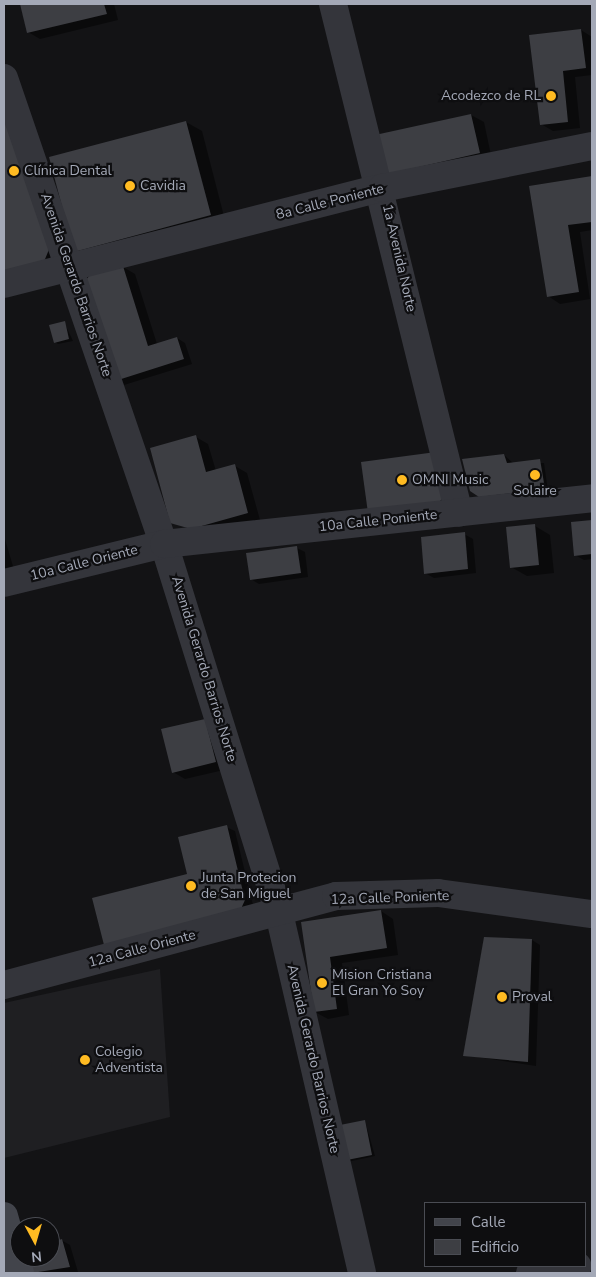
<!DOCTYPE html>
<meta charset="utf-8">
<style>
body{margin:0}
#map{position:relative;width:596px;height:1277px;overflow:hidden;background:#131315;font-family:"Nunito Sans",sans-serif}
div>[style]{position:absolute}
.built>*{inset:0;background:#1f1f22}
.shadow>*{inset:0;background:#0007}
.building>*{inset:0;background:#3d3e43}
.minor>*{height:28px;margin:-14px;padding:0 14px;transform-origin:14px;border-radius:14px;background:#34353b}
.tertiary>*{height:28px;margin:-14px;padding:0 14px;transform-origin:14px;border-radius:14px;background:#34353b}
.secondary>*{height:28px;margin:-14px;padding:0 14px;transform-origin:14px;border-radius:14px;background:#42444b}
.dots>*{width:14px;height:14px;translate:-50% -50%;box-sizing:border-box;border:2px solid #0e0e10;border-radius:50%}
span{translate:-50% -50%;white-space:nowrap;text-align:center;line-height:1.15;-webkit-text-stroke:4.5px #0e0e10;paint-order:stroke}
.poi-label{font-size:14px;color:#a4a9b7}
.right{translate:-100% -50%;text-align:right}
.left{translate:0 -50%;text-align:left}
.street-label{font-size:14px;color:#a4a9b7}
.frame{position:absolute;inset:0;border:5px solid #a4a9b7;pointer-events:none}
.legend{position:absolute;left:424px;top:1202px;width:162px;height:65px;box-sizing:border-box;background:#0e0e10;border:1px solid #4a4c53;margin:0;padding:6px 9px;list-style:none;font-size:15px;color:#a4a9b7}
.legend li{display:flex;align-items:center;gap:10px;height:25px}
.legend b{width:25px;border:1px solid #4a4c53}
.north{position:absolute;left:10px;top:1217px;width:50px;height:50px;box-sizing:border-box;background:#0e0e10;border:1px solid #4a4c53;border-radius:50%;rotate:174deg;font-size:14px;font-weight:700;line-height:20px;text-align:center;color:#a4a9b7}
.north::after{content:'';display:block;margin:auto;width:18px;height:22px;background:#fb2;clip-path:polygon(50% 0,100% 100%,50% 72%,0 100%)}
</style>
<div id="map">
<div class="built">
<i style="clip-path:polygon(160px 969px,170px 1117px,4px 1158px,4px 1003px)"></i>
</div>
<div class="shadow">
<i style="clip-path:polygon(21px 4px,114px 4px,118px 20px,40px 39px,28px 32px)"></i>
<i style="clip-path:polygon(581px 30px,592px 37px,592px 75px,575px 77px,580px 128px,553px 131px,541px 124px,531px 36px)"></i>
<i style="clip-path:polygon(4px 82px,62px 255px,4px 288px)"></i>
<i style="clip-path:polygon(471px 115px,484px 122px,492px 160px,397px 181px,377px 136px)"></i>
<i style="clip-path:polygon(186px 122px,202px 131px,226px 224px,91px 260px,75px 251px)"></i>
<i style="clip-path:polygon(592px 177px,592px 230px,580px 232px,590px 299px,560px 304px,548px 296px,531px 187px)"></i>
<i style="clip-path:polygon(123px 267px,135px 274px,157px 344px,177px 338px,185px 343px,192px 364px,124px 385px,116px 380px)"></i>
<i style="clip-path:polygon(64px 322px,73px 341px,58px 344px,55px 342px)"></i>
<i style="clip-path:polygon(196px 437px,208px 444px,216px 471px,235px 466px,247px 473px,260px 520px,205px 535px,171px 522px)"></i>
<i style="clip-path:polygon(504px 455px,513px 463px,544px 463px,548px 491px,471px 491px)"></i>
<i style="clip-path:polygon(592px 521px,592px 559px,584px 560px,575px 555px,572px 523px)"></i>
<i style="clip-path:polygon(535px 526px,550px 535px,554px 573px,527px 576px,511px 567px)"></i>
<i style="clip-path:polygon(464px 534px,473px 539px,476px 573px,434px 578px,425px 573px)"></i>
<i style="clip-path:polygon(4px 536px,15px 573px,4px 576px)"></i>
<i style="clip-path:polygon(297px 548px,305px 552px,308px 577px,259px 584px,251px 579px)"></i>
<i style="clip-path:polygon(205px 720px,228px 769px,185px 779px,173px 772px)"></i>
<i style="clip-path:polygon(226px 827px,235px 831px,253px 905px,248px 916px,189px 875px)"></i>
<i style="clip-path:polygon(381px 911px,393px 919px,398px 955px,342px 963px,349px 1015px,328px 1019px,315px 1012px,303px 923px)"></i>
<i style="clip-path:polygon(485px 938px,532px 940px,540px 945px,536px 1066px,464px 1055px)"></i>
<i style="clip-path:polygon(365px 1121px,375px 1156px,347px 1162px)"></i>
<i style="clip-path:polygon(61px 1240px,70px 1245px,78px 1272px,34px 1273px,29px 1257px,50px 1257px,50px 1244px)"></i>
</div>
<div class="building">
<i style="clip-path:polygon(20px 4px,104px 4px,107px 14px,27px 33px)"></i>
<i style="clip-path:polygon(581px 29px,586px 68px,563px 71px,568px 122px,540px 125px,529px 35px)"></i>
<i style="clip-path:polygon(4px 105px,50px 247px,41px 269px,4px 278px)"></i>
<i style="clip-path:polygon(471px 114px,480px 153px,384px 175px,375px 135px)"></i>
<i style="clip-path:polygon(186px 121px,211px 215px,74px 252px,49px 157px)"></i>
<i style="clip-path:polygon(592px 176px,592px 222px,568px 225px,579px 292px,547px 297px,529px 186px)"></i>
<i style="clip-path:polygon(123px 266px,148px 346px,177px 337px,184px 359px,115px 381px,83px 283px,92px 273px)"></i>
<i style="clip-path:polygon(65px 321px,69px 339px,54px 343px,49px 325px)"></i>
<i style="clip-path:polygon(196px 435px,206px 472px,235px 464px,248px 513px,191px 529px,170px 523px,150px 448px)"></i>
<i style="clip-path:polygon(436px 452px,443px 498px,438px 503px,368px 513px,361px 462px)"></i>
<i style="clip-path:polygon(504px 454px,507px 463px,540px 459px,545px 489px,479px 497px,470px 491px,462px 459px)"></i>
<i style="clip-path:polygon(592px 520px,592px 554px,574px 556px,571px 522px)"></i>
<i style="clip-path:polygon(535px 524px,539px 565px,510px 568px,506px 527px)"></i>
<i style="clip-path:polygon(465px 532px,468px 569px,424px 574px,421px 537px)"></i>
<i style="clip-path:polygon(297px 546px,301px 573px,250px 580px,246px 553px)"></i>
<i style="clip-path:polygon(205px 719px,216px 762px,172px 773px,161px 729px)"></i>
<i style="clip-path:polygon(227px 825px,245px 900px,240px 911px,104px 945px,92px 898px,187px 874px,178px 837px)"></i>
<i style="clip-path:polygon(381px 910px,387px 948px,330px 957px,337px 1009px,314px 1012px,301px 922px)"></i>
<i style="clip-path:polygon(484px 937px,532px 939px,528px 1062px,463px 1056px)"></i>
<i style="clip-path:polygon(365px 1120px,372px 1155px,342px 1161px,335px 1126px)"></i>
<i style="clip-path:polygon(62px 1239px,70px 1267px,32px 1273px,28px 1257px,50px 1257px,50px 1243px)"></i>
</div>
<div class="minor">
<i style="left:333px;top:4px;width:524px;rotate:76.1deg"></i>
<i style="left:4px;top:78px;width:493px;rotate:71.1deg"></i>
<i style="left:164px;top:544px;width:387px;rotate:72.7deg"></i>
<i style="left:279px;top:913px;width:369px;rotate:77deg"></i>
<i style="left:4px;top:583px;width:165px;rotate:-13.7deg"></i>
<i style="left:164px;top:544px;width:430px;rotate:-6.1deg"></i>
</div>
<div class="tertiary">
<i style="left:4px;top:284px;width:390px;rotate:-14.3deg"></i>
<i style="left:382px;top:188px;width:214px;rotate:-11.3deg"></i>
<i style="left:4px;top:985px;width:344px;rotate:-15deg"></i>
<i style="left:336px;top:896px;width:102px;rotate:-1.7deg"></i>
<i style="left:438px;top:893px;width:155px;rotate:7.8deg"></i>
<i style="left:530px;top:1273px;width:48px;rotate:-8.5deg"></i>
</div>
<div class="secondary">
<i style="left:4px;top:1216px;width:59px;rotate:74.3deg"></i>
</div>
<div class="dots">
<i style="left:551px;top:96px;background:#fb2"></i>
<i style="left:14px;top:171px;background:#fb2"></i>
<i style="left:130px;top:186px;background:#fb2"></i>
<i style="left:535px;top:475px;background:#fb2"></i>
<i style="left:402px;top:480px;background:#fb2"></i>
<i style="left:191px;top:886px;background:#fb2"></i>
<i style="left:322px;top:983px;background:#fb2"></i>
<i style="left:502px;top:997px;background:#fb2"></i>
<i style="left:85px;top:1060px;background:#fb2"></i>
</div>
<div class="poi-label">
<span class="right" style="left:541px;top:96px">Acodezco de RL</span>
<span class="left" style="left:24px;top:171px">Clínica Dental</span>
<span class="left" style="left:140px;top:186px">Cavidia</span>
<span class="left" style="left:412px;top:480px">OMNI Music</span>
<span style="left:535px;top:491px">Solaire</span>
<span class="left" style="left:201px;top:886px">Junta Protecion<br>de San Miguel</span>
<span class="left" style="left:332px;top:983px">Mision Cristiana<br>El Gran Yo Soy</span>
<span class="left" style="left:512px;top:997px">Proval</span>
<span class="left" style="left:95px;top:1060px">Colegio<br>Adventista</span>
</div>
<div class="street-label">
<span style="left:330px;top:202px;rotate:-14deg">8a Calle Poniente</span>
<span style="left:399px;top:258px;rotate:77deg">1a Avenida Norte</span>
<span style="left:76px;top:285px;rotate:71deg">Avenida Gerardo Barrios Norte</span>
<span style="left:378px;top:521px;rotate:-6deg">10a Calle Poniente</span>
<span style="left:84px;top:563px;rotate:-14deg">10a Calle Oriente</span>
<span style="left:204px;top:669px;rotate:73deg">Avenida Gerardo Barrios Norte</span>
<span style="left:390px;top:898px;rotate:-2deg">12a Calle Poniente</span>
<span style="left:142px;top:949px;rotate:-15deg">12a Calle Oriente</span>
<span style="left:313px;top:1059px;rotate:77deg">Avenida Gerardo Barrios Norte</span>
</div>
<div class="frame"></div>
<ul class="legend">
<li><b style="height:6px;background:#42444b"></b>Calle</li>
<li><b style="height:14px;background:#3d3e43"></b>Edificio</li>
</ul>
<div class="north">N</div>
</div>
